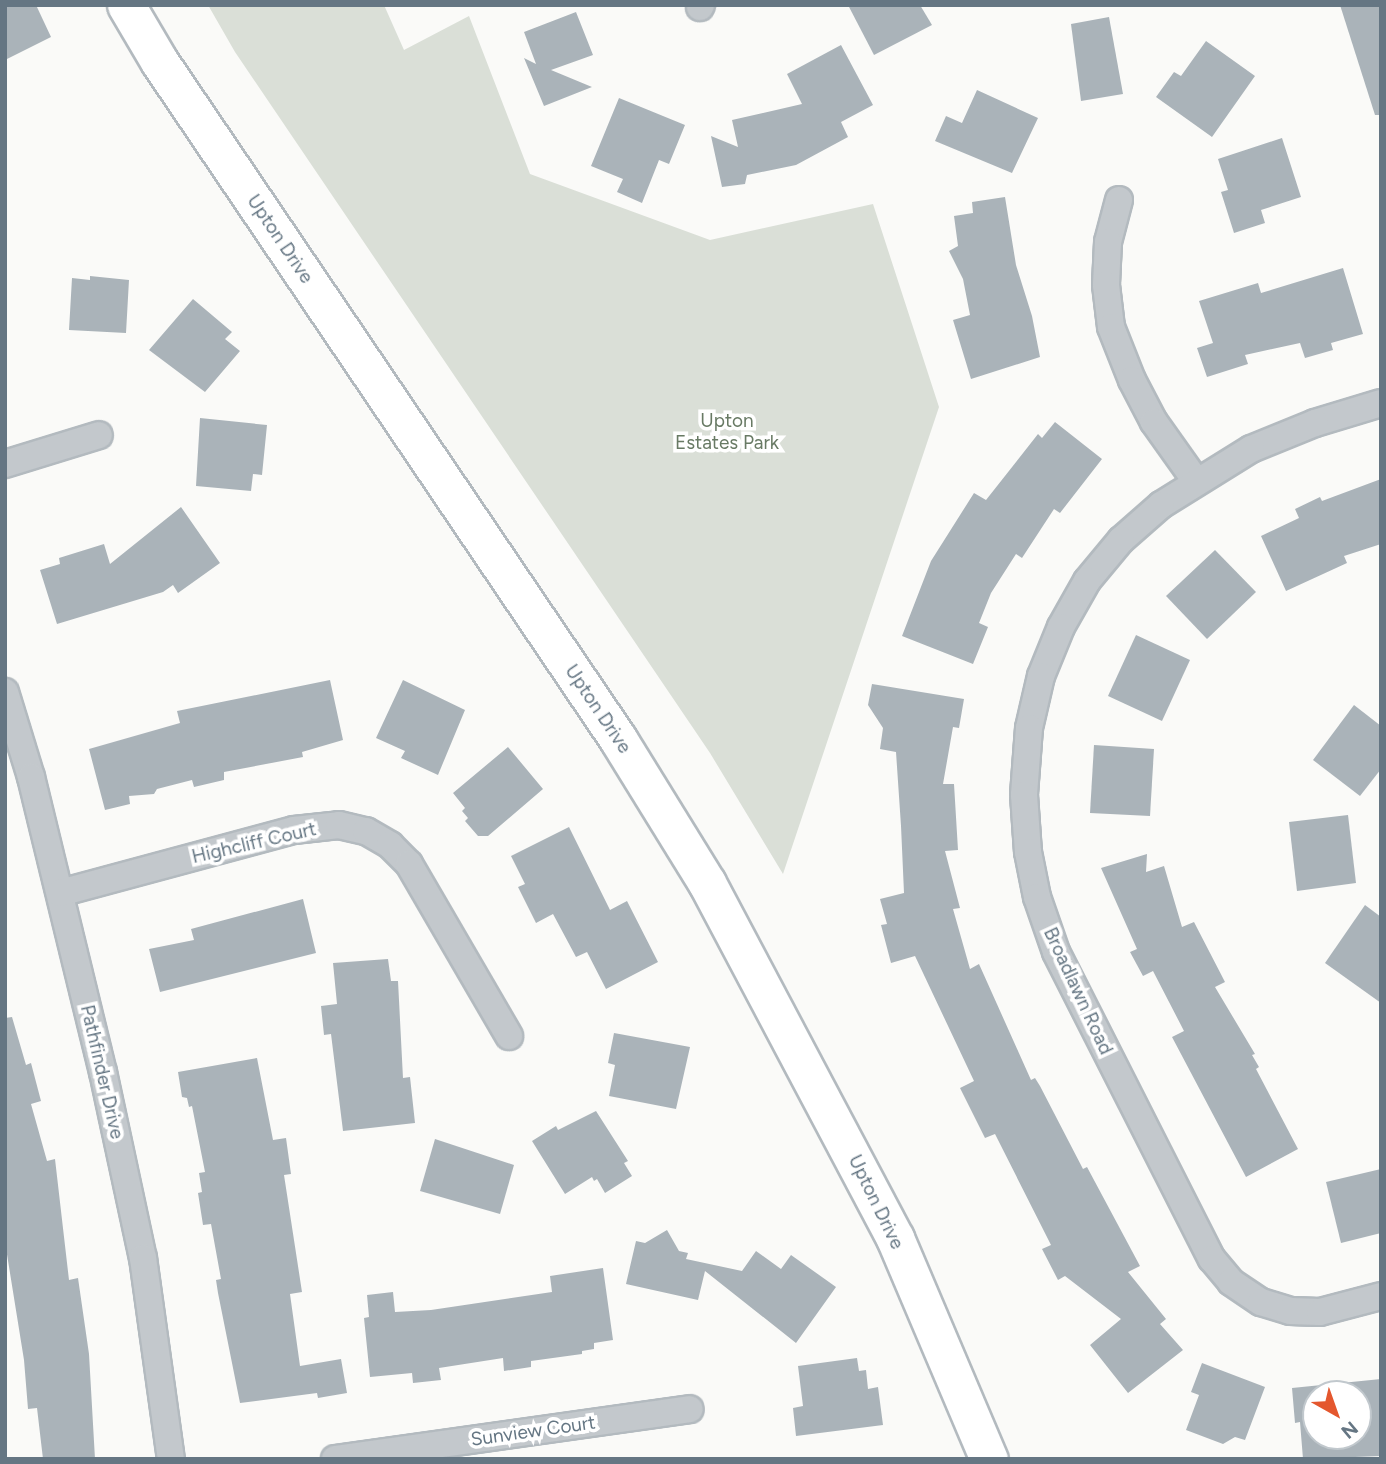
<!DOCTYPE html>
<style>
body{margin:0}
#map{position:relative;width:1386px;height:1464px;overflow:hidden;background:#fafaf8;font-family:Figtree,sans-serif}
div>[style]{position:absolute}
.green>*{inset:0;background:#dadfd7}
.building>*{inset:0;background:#aab3b9}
.roads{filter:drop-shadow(2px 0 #b3babf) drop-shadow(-2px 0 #b3babf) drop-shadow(0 2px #b3babf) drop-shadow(0 -2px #b3babf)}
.street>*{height:26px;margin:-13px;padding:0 13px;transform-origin:13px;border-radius:13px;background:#c3c8cc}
.secondary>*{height:37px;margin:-18.5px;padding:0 18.5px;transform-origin:18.5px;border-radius:18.5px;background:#fff}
span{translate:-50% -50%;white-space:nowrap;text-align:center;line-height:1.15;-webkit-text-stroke:7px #fff;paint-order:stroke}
.street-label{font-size:19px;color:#657683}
.park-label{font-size:19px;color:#687a64}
.frame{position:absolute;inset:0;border:7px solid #657683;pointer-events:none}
.north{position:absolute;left:1302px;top:1380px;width:70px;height:70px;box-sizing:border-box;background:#fff;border:2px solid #c1c8cd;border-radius:50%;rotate:140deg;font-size:19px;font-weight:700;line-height:28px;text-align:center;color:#657683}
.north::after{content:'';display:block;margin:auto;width:24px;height:32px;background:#e4572e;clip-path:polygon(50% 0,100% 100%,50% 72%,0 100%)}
</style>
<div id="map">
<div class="green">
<i style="clip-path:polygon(208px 5px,384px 5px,404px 50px,469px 16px,530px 174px,710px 240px,873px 204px,939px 407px,783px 874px,710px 753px,235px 52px)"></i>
</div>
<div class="building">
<i style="clip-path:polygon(5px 5px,36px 5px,51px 37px,5px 60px)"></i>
<i style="clip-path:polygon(848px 5px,920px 5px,932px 25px,874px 55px)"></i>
<i style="clip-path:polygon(1340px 5px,1381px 5px,1381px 115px,1375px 115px)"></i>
<i style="clip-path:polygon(576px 12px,593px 55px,551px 70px,592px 87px,544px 106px,524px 58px,536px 64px,524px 32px)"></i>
<i style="clip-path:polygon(1109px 17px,1123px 94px,1081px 101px,1071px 24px)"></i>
<i style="clip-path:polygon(1206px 41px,1255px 76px,1212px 137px,1156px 97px,1174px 72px,1181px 76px)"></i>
<i style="clip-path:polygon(841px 45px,873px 105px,841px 122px,848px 137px,796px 165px,747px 175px,745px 184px,722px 187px,711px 136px,738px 147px,732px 120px,802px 104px,787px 74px)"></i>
<i style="clip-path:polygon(977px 90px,1038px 118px,1012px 173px,935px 141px,946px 116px,962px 123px)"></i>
<i style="clip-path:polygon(619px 98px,685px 125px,669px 164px,659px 160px,642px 203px,617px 192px,623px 179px,591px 166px)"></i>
<i style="clip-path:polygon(1282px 138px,1301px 197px,1261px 210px,1265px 223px,1234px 233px,1221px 192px,1228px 190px,1218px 159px)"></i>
<i style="clip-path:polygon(1005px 197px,1016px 265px,1032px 316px,1040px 357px,971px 379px,953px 320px,970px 315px,963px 279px,949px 251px,958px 246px,954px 216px,973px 213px,972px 202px)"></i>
<i style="clip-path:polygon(1343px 268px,1363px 334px,1331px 343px,1333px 350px,1305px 358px,1300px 343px,1245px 355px,1248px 364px,1207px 377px,1197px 348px,1213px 343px,1199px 301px,1258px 283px,1261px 293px)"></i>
<i style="clip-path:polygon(90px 276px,129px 280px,126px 333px,69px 330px,72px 278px,90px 280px)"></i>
<i style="clip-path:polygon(193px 299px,232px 332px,225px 339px,240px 351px,205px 392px,149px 350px)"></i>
<i style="clip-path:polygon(200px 418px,267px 425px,262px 475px,253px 474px,251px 491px,196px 486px)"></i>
<i style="clip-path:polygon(1055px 422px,1102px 459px,1060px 513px,1054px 509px,1022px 558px,1016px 554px,991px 593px,979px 623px,988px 627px,973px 664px,902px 636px,931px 561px,974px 493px,986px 500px,1038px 434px,1042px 438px)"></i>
<i style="clip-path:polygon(1381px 479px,1381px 544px,1344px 556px,1347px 563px,1286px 591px,1261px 536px,1299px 518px,1295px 509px,1320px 497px,1322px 501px)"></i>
<i style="clip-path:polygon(181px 507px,220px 563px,178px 593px,173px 585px,163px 592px,57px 624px,40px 570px,60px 564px,59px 558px,104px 544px,110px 564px)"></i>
<i style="clip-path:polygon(1215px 550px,1256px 592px,1207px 639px,1166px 596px)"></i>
<i style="clip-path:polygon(1136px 635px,1190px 660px,1162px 721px,1108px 696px)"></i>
<i style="clip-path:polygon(330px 680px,343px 740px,302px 752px,303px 757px,224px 772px,224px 780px,194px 787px,192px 780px,157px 789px,154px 794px,129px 796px,130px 804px,105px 810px,89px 749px,180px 723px,177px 711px)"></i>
<i style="clip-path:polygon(403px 680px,465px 710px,438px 775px,401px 758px,405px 751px,376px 738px)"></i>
<i style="clip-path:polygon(872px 684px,964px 699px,959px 728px,953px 727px,943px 784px,954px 784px,958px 850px,945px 851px,960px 908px,953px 909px,970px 969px,979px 964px,1031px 1080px,1035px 1078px,1040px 1086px,1083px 1169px,1087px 1167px,1140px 1266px,1128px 1272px,1166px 1319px,1160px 1324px,1183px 1350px,1128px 1393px,1090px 1345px,1121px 1319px,1065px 1276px,1058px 1280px,1042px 1249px,1051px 1245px,995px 1134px,985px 1138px,960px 1088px,974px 1081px,915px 956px,891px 963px,881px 925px,887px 924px,880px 899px,904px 893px,901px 826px,896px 752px,880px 749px,883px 728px,868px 705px)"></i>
<i style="clip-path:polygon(1354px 705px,1381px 726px,1381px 769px,1360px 796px,1313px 760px)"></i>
<i style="clip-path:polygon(1094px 745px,1154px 749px,1150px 816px,1090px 813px)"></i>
<i style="clip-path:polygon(508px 747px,543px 789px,488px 836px,478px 836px,465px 821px,468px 818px,462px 811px,465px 808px,453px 793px)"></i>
<i style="clip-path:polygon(1348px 815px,1356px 883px,1297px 891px,1289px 822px)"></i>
<i style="clip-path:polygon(569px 827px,610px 910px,627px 901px,658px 962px,606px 989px,587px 952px,576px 957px,553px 914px,536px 923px,518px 887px,525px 884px,511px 856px)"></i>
<i style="clip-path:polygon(1147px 854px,1146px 872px,1164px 866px,1182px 927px,1194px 922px,1225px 982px,1215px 987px,1255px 1054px,1252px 1055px,1259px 1067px,1256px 1069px,1298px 1149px,1246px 1177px,1172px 1037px,1184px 1031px,1153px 971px,1143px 976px,1130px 952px,1137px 949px,1101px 868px)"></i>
<i style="clip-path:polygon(303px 899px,316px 953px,160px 992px,149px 949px,194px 940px,191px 929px)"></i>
<i style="clip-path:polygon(1365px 905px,1381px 917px,1381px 1003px,1325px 963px)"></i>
<i style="clip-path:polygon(388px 959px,391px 981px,398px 981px,403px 1078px,410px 1077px,415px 1123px,343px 1131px,331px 1034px,324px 1035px,321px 1006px,337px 1004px,333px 963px)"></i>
<i style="clip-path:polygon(12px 1017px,26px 1065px,31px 1063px,41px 1101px,31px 1104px,47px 1161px,55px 1159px,69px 1280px,78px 1278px,89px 1354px,95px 1459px,43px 1459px,37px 1408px,28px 1409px,24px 1360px,5px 1242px,5px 1018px)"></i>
<i style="clip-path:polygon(614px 1033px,690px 1047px,676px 1109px,609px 1096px,615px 1065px,608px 1063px)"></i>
<i style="clip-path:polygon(257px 1058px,273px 1140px,286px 1138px,291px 1174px,284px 1175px,302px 1292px,290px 1294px,300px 1366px,341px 1359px,347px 1393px,318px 1398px,317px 1393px,240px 1403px,218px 1293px,216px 1280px,221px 1279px,211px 1224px,203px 1225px,198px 1193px,202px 1192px,199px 1173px,205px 1172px,192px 1106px,189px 1107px,187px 1098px,182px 1097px,178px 1072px)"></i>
<i style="clip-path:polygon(596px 1111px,628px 1161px,624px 1163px,632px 1176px,605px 1193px,597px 1179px,594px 1181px,592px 1177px,565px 1194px,532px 1141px,556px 1126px,558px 1130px)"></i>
<i style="clip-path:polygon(435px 1139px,514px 1165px,500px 1214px,420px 1191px)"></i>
<i style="clip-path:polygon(1381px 1169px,1381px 1233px,1341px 1243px,1326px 1182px)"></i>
<i style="clip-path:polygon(667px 1230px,679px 1251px,688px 1253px,686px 1259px,742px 1271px,756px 1251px,781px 1269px,791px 1255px,836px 1287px,796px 1343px,705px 1271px,698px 1300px,626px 1284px,636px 1241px,645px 1243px)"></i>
<i style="clip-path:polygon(603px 1268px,613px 1340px,594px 1343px,594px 1349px,582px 1351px,582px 1354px,531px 1361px,531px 1367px,504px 1371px,503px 1358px,439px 1368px,441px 1380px,413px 1383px,412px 1373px,370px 1377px,364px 1318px,369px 1317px,367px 1295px,393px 1292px,395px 1312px,431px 1310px,552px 1292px,550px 1276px)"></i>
<i style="clip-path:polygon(857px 1358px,859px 1371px,866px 1370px,868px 1389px,878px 1387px,883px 1425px,796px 1436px,793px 1408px,803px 1406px,798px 1366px)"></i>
<i style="clip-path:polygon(1202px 1363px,1265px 1387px,1245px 1440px,1235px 1437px,1223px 1444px,1186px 1430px,1199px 1395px,1191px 1392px)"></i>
<i style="clip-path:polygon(evenodd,1381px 1379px,1381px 1456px,1303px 1459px,1300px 1422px,1295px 1423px,1292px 1388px,1381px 1379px,1316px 1394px,1358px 1394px,1358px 1436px,1316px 1436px,1316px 1394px)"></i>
</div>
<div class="roads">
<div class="street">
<i style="left:700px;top:7px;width:2px;rotate:-63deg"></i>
<i style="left:1119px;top:200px;width:43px;rotate:104.7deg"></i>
<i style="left:1108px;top:242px;width:43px;rotate:92.7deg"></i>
<i style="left:1106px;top:285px;width:42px;rotate:83.2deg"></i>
<i style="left:1111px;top:327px;width:57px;rotate:68.4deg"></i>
<i style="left:1132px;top:380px;width:47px;rotate:62.4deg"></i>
<i style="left:1154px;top:422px;width:72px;rotate:54.6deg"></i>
<i style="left:1381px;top:403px;width:69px;rotate:163.1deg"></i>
<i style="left:1315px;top:423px;width:69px;rotate:157.9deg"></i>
<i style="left:1251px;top:449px;width:106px;rotate:148.1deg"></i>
<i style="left:1161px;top:505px;width:53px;rotate:138.8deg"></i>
<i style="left:1121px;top:540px;width:53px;rotate:129.7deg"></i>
<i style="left:1087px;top:581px;width:53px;rotate:119.5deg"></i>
<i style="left:1061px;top:627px;width:53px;rotate:112.2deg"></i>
<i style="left:1041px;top:676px;width:53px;rotate:103deg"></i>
<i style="left:1029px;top:728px;width:67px;rotate:94.3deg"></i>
<i style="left:1024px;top:795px;width:57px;rotate:86deg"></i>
<i style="left:1028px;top:852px;width:46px;rotate:78.7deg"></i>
<i style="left:1037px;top:897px;width:58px;rotate:70.9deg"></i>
<i style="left:1056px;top:952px;width:344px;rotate:63.1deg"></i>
<i style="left:1212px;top:1259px;width:30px;rotate:50deg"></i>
<i style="left:1231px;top:1282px;width:36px;rotate:34deg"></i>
<i style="left:1261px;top:1302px;width:30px;rotate:17deg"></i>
<i style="left:1290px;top:1311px;width:30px;rotate:2deg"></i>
<i style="left:1320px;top:1312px;width:63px;rotate:-14.7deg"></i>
<i style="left:5px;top:464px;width:98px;rotate:-17.1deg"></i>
<i style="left:5px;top:692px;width:89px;rotate:73deg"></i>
<i style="left:31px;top:777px;width:304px;rotate:76.3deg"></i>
<i style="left:103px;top:1072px;width:190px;rotate:77.9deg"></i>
<i style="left:143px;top:1258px;width:203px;rotate:82.1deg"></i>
<i style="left:60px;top:893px;width:242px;rotate:-15.1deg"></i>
<i style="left:294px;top:830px;width:45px;rotate:-6.3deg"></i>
<i style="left:339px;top:825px;width:28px;rotate:13deg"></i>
<i style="left:366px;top:831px;width:28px;rotate:30deg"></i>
<i style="left:390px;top:845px;width:27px;rotate:45deg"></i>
<i style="left:409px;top:864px;width:199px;rotate:59.8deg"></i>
<i style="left:335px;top:1459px;width:358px;rotate:-8deg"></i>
</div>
<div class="secondary">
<i style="left:126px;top:5px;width:65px;rotate:59.5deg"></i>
<i style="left:159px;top:61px;width:819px;rotate:55.9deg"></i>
<i style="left:618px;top:739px;width:169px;rotate:58.3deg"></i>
<i style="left:707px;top:883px;width:402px;rotate:62.1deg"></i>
<i style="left:895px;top:1238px;width:240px;rotate:67deg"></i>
</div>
</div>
<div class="street-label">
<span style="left:280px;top:239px;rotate:56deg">Upton Drive</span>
<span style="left:598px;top:709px;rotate:56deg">Upton Drive</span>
<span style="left:254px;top:843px;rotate:-13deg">Highcliff Court</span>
<span style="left:1078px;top:991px;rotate:65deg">Broadlawn Road</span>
<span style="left:102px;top:1072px;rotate:77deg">Pathfinder Drive</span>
<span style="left:876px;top:1202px;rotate:64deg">Upton Drive</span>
<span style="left:533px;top:1431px;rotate:-8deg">Sunview Court</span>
</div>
<div class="park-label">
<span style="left:727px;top:432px">Upton<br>Estates Park</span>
</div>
<div class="frame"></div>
<div class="north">N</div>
</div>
